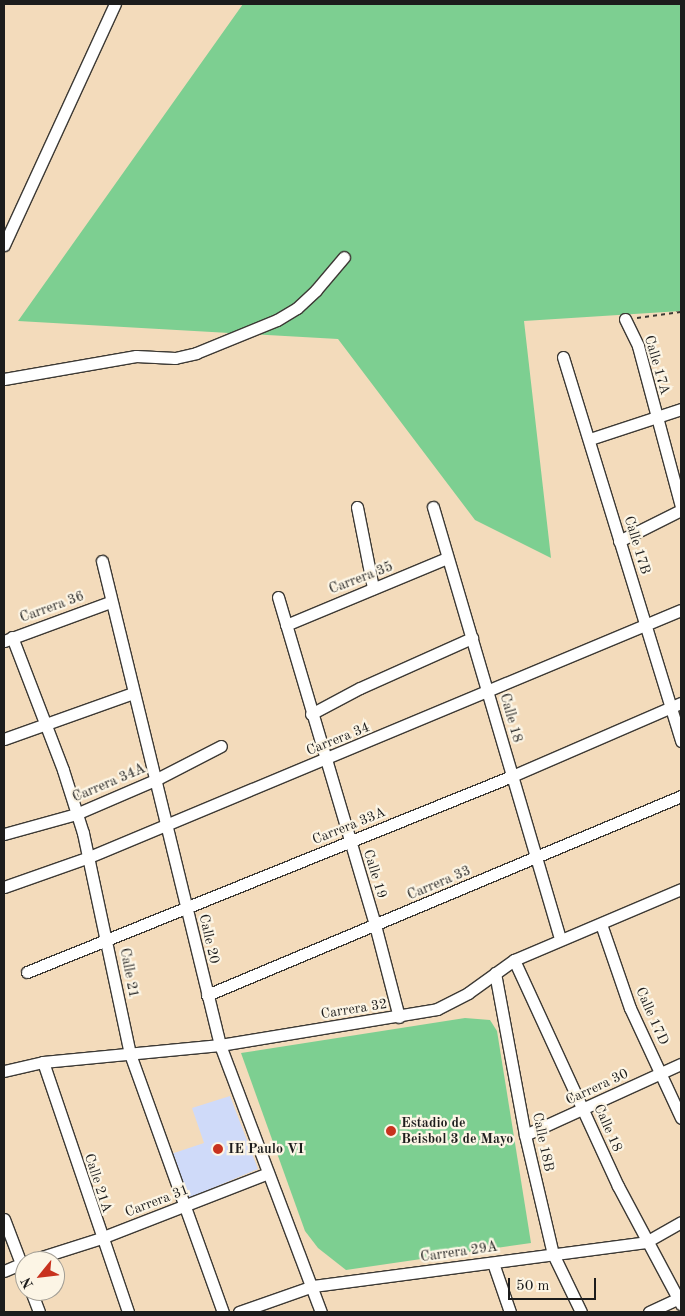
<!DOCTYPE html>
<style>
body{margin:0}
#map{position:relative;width:685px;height:1316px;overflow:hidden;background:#f3dbbb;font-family:"Old Standard TT",serif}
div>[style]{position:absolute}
.built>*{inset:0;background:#cfdaf9}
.green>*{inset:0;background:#7dcf91}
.path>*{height:2px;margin-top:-1px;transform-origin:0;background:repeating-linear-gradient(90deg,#3c3934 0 4px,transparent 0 8px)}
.roads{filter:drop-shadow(1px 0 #3c3934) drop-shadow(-1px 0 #3c3934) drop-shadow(0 1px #3c3934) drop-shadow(0 -1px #3c3934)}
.street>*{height:11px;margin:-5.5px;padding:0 5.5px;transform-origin:5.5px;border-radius:5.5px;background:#fff}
.dots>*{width:14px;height:14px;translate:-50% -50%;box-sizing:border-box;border:2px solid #fcf5e5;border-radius:50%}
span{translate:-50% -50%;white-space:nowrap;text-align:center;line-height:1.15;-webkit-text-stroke:4.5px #fcf5e5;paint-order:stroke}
.street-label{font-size:14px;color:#1c1c1c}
.poi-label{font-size:14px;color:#1c1c1c;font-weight:700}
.left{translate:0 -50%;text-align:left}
.frame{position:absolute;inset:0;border:5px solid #1c1c1c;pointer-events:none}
.north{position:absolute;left:15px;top:1251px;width:50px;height:50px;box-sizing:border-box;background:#fcf5e5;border:1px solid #a29e95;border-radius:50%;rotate:241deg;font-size:14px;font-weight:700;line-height:20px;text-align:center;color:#1c1c1c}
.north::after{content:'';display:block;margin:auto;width:18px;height:22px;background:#c8321e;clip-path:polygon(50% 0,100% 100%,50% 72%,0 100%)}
.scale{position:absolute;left:508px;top:1278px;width:88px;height:22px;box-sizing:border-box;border:2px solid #1c1c1c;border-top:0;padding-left:6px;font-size:15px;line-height:18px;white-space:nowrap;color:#1c1c1c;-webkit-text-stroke:4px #fcf5e5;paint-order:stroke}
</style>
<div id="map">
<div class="built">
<i style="clip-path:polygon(230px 1096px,258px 1169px,189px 1198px,171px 1154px,204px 1143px,192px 1108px)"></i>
</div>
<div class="green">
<i style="clip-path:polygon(243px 4px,681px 4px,681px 311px,524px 321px,551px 558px,475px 520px,338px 339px,18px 321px)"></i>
<i style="clip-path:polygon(465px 1018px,490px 1020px,497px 1031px,531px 1243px,346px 1270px,318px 1248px,305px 1231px,241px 1053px)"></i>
</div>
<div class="path">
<i style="left:637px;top:318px;width:44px;rotate:-7.8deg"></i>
</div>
<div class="roads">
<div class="street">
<i style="left:4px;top:245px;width:265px;rotate:-65.3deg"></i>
<i style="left:625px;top:319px;width:30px;rotate:64deg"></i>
<i style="left:638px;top:346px;width:166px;rotate:75deg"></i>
<i style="left:563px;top:357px;width:402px;rotate:72.9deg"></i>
<i style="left:4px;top:379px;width:134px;rotate:-9.9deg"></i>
<i style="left:136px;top:356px;width:39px;rotate:3deg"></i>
<i style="left:175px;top:358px;width:22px;rotate:-13deg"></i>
<i style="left:196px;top:353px;width:87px;rotate:-22.2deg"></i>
<i style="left:277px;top:320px;width:23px;rotate:-31deg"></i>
<i style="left:297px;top:308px;width:26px;rotate:-43deg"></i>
<i style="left:316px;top:290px;width:43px;rotate:-49.7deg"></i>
<i style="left:590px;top:439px;width:96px;rotate:-18.2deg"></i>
<i style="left:357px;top:507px;width:83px;rotate:78.8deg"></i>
<i style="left:433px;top:507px;width:449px;rotate:73.6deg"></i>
<i style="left:619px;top:541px;width:69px;rotate:-26.6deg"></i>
<i style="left:102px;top:561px;width:498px;rotate:76.3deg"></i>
<i style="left:220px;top:1045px;width:285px;rotate:69.3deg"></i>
<i style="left:278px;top:597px;width:342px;rotate:73.5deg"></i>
<i style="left:375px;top:925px;width:95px;rotate:75.4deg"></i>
<i style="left:286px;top:625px;width:174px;rotate:-22.6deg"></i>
<i style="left:12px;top:637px;width:142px;rotate:69deg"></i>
<i style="left:63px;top:770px;width:66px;rotate:72.4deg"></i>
<i style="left:83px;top:833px;width:226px;rotate:78deg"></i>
<i style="left:130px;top:1054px;width:274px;rotate:70.2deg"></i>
<i style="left:4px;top:641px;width:113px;rotate:-20.2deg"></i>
<i style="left:311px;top:714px;width:55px;rotate:-28deg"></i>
<i style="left:360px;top:688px;width:123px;rotate:-24.1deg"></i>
<i style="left:4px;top:739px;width:137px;rotate:-19.6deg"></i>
<i style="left:4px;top:834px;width:75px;rotate:-15.5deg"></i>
<i style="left:76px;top:814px;width:86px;rotate:-23.3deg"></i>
<i style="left:155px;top:780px;width:74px;rotate:-27.3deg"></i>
<i style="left:4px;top:887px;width:90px;rotate:-19.4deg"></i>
<i style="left:89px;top:857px;width:641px;rotate:-22.65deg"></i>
<i style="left:601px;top:924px;width:89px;rotate:71deg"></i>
<i style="left:630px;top:1008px;width:121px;rotate:65.1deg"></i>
<i style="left:514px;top:960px;width:249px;rotate:65.3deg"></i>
<i style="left:618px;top:1186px;width:134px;rotate:61.9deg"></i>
<i style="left:27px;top:972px;width:523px;rotate:-22deg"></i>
<i style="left:512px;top:776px;width:184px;rotate:-23.4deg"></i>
<i style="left:495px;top:973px;width:165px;rotate:79.5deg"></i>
<i style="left:525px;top:1135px;width:122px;rotate:76.8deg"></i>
<i style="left:553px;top:1254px;width:64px;rotate:64.2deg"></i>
<i style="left:207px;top:995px;width:514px;rotate:-22.77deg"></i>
<i style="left:43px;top:1062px;width:264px;rotate:71.2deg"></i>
<i style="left:4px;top:1071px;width:40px;rotate:-13deg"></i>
<i style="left:43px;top:1062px;width:178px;rotate:-5.5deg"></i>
<i style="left:220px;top:1045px;width:220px;rotate:-9.4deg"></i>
<i style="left:437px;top:1009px;width:35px;rotate:-27deg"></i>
<i style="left:468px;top:993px;width:57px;rotate:-35.7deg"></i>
<i style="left:514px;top:960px;width:181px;rotate:-23deg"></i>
<i style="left:525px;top:1135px;width:171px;rotate:-24.5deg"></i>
<i style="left:4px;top:1219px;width:59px;rotate:69.1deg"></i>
<i style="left:29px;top:1261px;width:76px;rotate:-17.7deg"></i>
<i style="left:101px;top:1238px;width:177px;rotate:-21.2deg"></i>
<i style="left:493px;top:1263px;width:52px;rotate:70.9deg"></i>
<i style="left:4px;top:1271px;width:23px;rotate:-23deg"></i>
<i style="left:31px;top:1291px;width:22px;rotate:69deg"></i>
<i style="left:239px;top:1312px;width:78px;rotate:-19.4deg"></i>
<i style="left:313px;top:1286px;width:336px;rotate:-7.5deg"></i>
<i style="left:646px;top:1242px;width:40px;rotate:-29.7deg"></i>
<i style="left:649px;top:1312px;width:35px;rotate:-25deg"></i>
</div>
</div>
<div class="dots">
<i style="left:391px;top:1131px;background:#c8321e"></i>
<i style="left:218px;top:1149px;background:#c8321e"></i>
</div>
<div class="street-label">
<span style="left:657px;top:365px;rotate:74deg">Calle 17A</span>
<span style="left:637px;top:545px;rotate:73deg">Calle 17B</span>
<span style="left:361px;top:578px;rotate:-21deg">Carrera 35</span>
<span style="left:52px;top:607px;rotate:-20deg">Carrera 36</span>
<span style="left:511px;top:718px;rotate:74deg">Calle 18</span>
<span style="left:338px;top:739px;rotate:-22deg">Carrera 34</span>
<span style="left:109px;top:783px;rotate:-23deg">Carrera 34A</span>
<span style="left:349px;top:826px;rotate:-22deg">Carrera 33A</span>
<span style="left:375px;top:874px;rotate:73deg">Calle 19</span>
<span style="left:439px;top:883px;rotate:-23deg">Carrera 33</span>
<span style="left:209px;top:939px;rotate:77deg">Calle 20</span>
<span style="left:129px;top:973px;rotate:79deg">Calle 21</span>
<span style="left:354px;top:1009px;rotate:-9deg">Carrera 32</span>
<span style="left:652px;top:1016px;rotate:66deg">Calle 17D</span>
<span style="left:597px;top:1087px;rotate:-25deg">Carrera 30</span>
<span style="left:608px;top:1128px;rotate:66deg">Calle 18</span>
<span style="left:543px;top:1142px;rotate:78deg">Calle 18B</span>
<span style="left:98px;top:1183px;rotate:72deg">Calle 21A</span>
<span style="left:157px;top:1201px;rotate:-21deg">Carrera 31</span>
<span style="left:459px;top:1252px;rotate:-8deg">Carrera 29A</span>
</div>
<div class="poi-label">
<span class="left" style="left:401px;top:1131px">Estadio de<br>Beisbol 3 de Mayo</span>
<span class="left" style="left:228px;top:1149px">IE Paulo VI</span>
</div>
<div class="frame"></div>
<div class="north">N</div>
<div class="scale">50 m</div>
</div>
